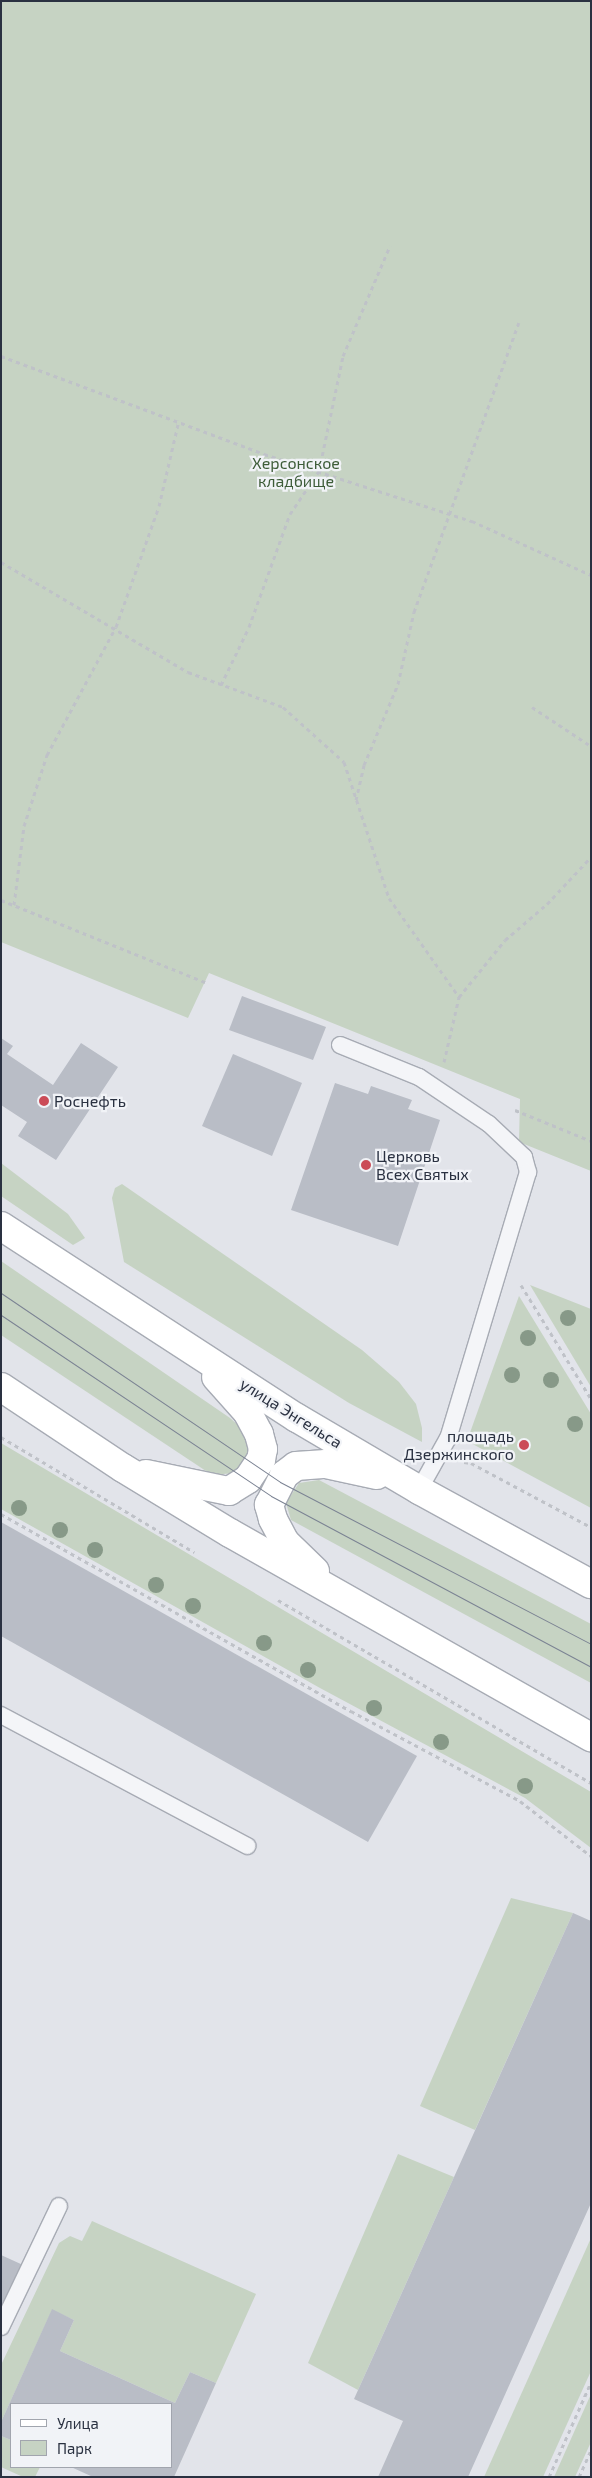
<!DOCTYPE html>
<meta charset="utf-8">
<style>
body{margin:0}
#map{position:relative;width:592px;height:2478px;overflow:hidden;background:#e2e4ea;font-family:"Exo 2",sans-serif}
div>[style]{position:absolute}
.green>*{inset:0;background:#c6d3c3}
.building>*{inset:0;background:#b9bdc6}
.path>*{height:3px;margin-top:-1.5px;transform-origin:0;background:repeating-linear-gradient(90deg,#bfc2c8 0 4px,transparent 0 8px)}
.roads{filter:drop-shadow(1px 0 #a7abb4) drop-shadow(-1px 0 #a7abb4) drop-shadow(0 1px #a7abb4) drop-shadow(0 -1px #a7abb4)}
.lane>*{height:16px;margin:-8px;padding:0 8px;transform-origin:8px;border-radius:8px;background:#f4f5f8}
.primary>*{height:28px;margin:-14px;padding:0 14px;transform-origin:14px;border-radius:14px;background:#fff}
.tram>*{height:1px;margin:-0.5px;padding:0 0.5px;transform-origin:0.5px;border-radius:0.5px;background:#7b8393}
.trees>*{width:16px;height:16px;margin:-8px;border-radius:50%;background:#879988}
.dots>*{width:14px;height:14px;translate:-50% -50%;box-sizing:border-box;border:2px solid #f1f3f7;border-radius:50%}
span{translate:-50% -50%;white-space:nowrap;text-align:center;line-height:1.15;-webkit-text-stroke:4.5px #f1f3f7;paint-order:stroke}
.park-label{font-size:16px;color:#3d5c38}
.poi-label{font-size:16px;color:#2a3141}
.left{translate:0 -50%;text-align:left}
.right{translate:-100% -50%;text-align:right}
.street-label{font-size:16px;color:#2a3141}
.frame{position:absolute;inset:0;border:2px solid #2a3141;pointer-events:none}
.legend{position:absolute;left:10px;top:2403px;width:162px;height:65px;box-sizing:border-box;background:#f1f3f7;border:1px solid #a1a5ae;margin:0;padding:6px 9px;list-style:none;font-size:15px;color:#2a3141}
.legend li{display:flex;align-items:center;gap:10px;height:25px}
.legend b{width:25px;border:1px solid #a1a5ae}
</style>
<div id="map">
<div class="green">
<i style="clip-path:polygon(1px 1px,591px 1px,591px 1171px,519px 1142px,520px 1099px,209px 973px,188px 1018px,1px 942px)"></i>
<i style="clip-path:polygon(1px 1163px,68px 1214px,85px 1238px,73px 1245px,1px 1196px)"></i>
<i style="clip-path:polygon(122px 1184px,362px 1350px,399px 1382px,416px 1404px,422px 1428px,422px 1442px,349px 1403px,124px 1262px,112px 1198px,115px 1188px)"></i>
<i style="clip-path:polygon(1px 1261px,230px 1418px,247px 1433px,251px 1449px,235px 1473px,212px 1475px,1px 1335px)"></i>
<i style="clip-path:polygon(530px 1285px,591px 1309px,591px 1387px)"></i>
<i style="clip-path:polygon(519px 1296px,591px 1414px,591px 1508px,467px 1441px)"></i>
<i style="clip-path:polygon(1px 1443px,591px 1792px,591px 1848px,525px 1798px,320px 1688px,1px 1509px)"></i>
<i style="clip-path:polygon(319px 1480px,591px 1624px,591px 1683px,291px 1520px,286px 1503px,299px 1483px)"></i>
<i style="clip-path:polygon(511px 1898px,573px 1913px,475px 2130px,420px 2106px)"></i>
<i style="clip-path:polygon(398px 2154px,454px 2177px,358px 2390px,308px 2363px)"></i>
<i style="clip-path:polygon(92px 2221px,256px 2294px,216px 2383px,190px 2372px,175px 2403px,60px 2351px,74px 2320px,52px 2310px,1px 2422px,1px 2365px,59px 2243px,70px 2236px,82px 2241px)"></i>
<i style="clip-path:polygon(591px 2238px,591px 2371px,543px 2477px,484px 2477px)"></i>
<i style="clip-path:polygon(591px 2394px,591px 2442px,575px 2477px,554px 2477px)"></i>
<i style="clip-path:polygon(1px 2436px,11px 2440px,11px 2467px,40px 2467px,35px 2477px,23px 2477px,1px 2467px)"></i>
</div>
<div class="building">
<i style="clip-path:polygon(242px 996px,326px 1027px,313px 1060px,229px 1030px)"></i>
<i style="clip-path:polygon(1px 1038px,13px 1046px,7px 1054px,53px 1085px,81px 1043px,118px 1067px,56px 1160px,18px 1136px,27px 1122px,1px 1105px)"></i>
<i style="clip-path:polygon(233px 1054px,302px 1083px,272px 1156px,202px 1126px)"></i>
<i style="clip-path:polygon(335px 1083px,368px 1094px,371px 1086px,412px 1100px,408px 1109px,440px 1120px,398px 1246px,291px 1210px)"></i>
<i style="clip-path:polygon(1px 1522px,417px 1756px,368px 1842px,1px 1636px)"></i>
<i style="clip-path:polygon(573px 1913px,591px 1921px,591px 2203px,468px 2477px,378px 2477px,403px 2421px,354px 2399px)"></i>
<i style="clip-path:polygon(1px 2255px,23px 2265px,1px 2314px)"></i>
<i style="clip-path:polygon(52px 2309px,74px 2320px,60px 2351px,175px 2403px,190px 2372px,216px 2383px,174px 2477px,93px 2477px,71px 2467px,171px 2467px,171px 2404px,11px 2404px,11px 2440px,1px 2436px,1px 2422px)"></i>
</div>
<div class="path">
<i style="left:1px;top:356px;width:281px;rotate:20.4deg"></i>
<i style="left:264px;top:454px;width:219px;rotate:17.9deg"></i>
<i style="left:472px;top:521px;width:131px;rotate:24.4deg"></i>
<i style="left:1px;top:562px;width:217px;rotate:30.5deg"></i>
<i style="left:188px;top:672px;width:101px;rotate:20.2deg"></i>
<i style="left:283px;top:707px;width:82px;rotate:42deg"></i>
<i style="left:344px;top:762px;width:143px;rotate:71.7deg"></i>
<i style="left:389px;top:898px;width:121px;rotate:54.7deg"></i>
<i style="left:221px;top:685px;width:64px;rotate:-64.2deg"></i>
<i style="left:249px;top:627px;width:120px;rotate:-70.1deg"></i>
<i style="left:290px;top:514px;width:52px;rotate:-56deg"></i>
<i style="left:319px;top:471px;width:117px;rotate:-78.2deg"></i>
<i style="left:343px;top:356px;width:120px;rotate:-66.9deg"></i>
<i style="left:532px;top:707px;width:71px;rotate:33.5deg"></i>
<i style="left:356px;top:800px;width:36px;rotate:-77deg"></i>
<i style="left:364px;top:765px;width:88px;rotate:-67.2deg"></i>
<i style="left:398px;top:684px;width:74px;rotate:-77.5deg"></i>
<i style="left:414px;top:612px;width:308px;rotate:-70.1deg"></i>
<i style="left:1px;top:900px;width:220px;rotate:21.9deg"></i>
<i style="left:14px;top:905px;width:80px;rotate:-82.8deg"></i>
<i style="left:24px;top:826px;width:75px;rotate:-72.1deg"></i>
<i style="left:47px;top:755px;width:145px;rotate:-61.7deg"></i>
<i style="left:116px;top:627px;width:128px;rotate:-70.4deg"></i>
<i style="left:159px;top:506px;width:88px;rotate:-76.9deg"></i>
<i style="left:444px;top:1062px;width:67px;rotate:-77deg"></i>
<i style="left:459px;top:997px;width:73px;rotate:-51.1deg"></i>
<i style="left:505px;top:940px;width:55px;rotate:-40.6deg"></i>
<i style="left:547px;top:904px;width:64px;rotate:-46.9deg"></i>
<i style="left:515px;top:1110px;width:82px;rotate:22.2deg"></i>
<i style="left:521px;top:1285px;width:134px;rotate:58.4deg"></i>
<i style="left:1px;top:1437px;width:225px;rotate:30.8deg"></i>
<i style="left:464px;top:1462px;width:7px;rotate:8deg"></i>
<i style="left:471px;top:1463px;width:136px;rotate:28.1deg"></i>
<i style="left:1px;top:1514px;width:402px;rotate:29.4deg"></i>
<i style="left:351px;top:1711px;width:191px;rotate:28deg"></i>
<i style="left:520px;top:1801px;width:90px;rotate:37.8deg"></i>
<i style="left:278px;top:1600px;width:363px;rotate:30.3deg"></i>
<i style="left:549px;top:2477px;width:104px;rotate:-66.1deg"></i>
<i style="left:579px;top:2477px;width:30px;rotate:-66deg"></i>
</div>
<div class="roads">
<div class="lane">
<i style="left:340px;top:1045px;width:85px;rotate:22.1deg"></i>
<i style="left:419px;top:1077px;width:84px;rotate:33.9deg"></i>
<i style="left:489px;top:1124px;width:48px;rotate:43.3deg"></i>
<i style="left:524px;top:1157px;width:16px;rotate:75deg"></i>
<i style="left:528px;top:1172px;width:278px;rotate:106.7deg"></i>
<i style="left:448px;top:1438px;width:60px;rotate:119.1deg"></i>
<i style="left:1px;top:1715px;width:279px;rotate:28deg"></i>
<i style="left:1px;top:2327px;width:134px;rotate:-64.4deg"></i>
</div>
<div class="primary">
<i style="left:1px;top:1226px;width:353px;rotate:33deg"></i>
<i style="left:297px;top:1418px;width:142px;rotate:30.5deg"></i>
<i style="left:419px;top:1490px;width:196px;rotate:28.7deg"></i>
<i style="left:1px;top:1387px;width:146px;rotate:33.6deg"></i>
<i style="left:123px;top:1468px;width:125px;rotate:31.3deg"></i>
<i style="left:230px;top:1533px;width:415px;rotate:29.5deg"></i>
<i style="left:146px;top:1474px;width:85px;rotate:11.6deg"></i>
<i style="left:229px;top:1491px;width:22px;rotate:-32deg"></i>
<i style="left:248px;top:1479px;width:23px;rotate:-56deg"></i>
<i style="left:261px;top:1460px;width:11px;rotate:-80deg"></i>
<i style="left:263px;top:1449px;width:16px;rotate:-105deg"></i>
<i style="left:259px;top:1434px;width:24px;rotate:-118deg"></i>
<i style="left:248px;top:1413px;width:48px;rotate:-131.6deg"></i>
<i style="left:315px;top:1571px;width:42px;rotate:-136deg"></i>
<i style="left:285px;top:1542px;width:26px;rotate:-118deg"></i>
<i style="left:273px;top:1519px;width:15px;rotate:-106deg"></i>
<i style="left:269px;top:1505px;width:34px;rotate:-63deg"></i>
<i style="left:284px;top:1475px;width:15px;rotate:-37deg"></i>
<i style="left:296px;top:1466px;width:30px;rotate:-4deg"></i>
<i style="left:326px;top:1464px;width:52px;rotate:12.2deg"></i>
</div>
</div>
<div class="tram">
<i style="left:1px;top:1293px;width:337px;rotate:34.1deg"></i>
<i style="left:280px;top:1482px;width:351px;rotate:27.5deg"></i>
<i style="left:1px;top:1315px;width:325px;rotate:33.8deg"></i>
<i style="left:271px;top:1496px;width:363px;rotate:28.1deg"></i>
</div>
<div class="trees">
<i style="left:568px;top:1318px"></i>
<i style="left:528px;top:1338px"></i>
<i style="left:512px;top:1375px"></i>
<i style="left:551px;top:1380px"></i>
<i style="left:575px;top:1424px"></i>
<i style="left:19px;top:1508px"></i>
<i style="left:60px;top:1530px"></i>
<i style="left:95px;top:1550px"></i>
<i style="left:156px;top:1585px"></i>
<i style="left:193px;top:1606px"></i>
<i style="left:264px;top:1643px"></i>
<i style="left:308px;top:1670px"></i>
<i style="left:374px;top:1708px"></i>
<i style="left:441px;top:1742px"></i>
<i style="left:525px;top:1786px"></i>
</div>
<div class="dots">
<i style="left:44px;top:1101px;background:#cb4b57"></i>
<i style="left:366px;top:1165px;background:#cb4b57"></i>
<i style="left:524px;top:1445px;background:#cb4b57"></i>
</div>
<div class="park-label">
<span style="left:296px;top:472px">Херсонское<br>кладбище</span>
</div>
<div class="poi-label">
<span class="left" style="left:54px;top:1101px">Роснефть</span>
<span class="left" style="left:376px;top:1165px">Церковь<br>Всех Святых</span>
<span class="right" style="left:514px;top:1445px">площадь<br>Дзержинского</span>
</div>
<div class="street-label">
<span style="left:291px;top:1413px;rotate:32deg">улица Энгельса</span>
</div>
<div class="frame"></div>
<ul class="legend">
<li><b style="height:6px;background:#fff"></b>Улица</li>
<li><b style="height:14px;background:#c6d3c3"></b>Парк</li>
</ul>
</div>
